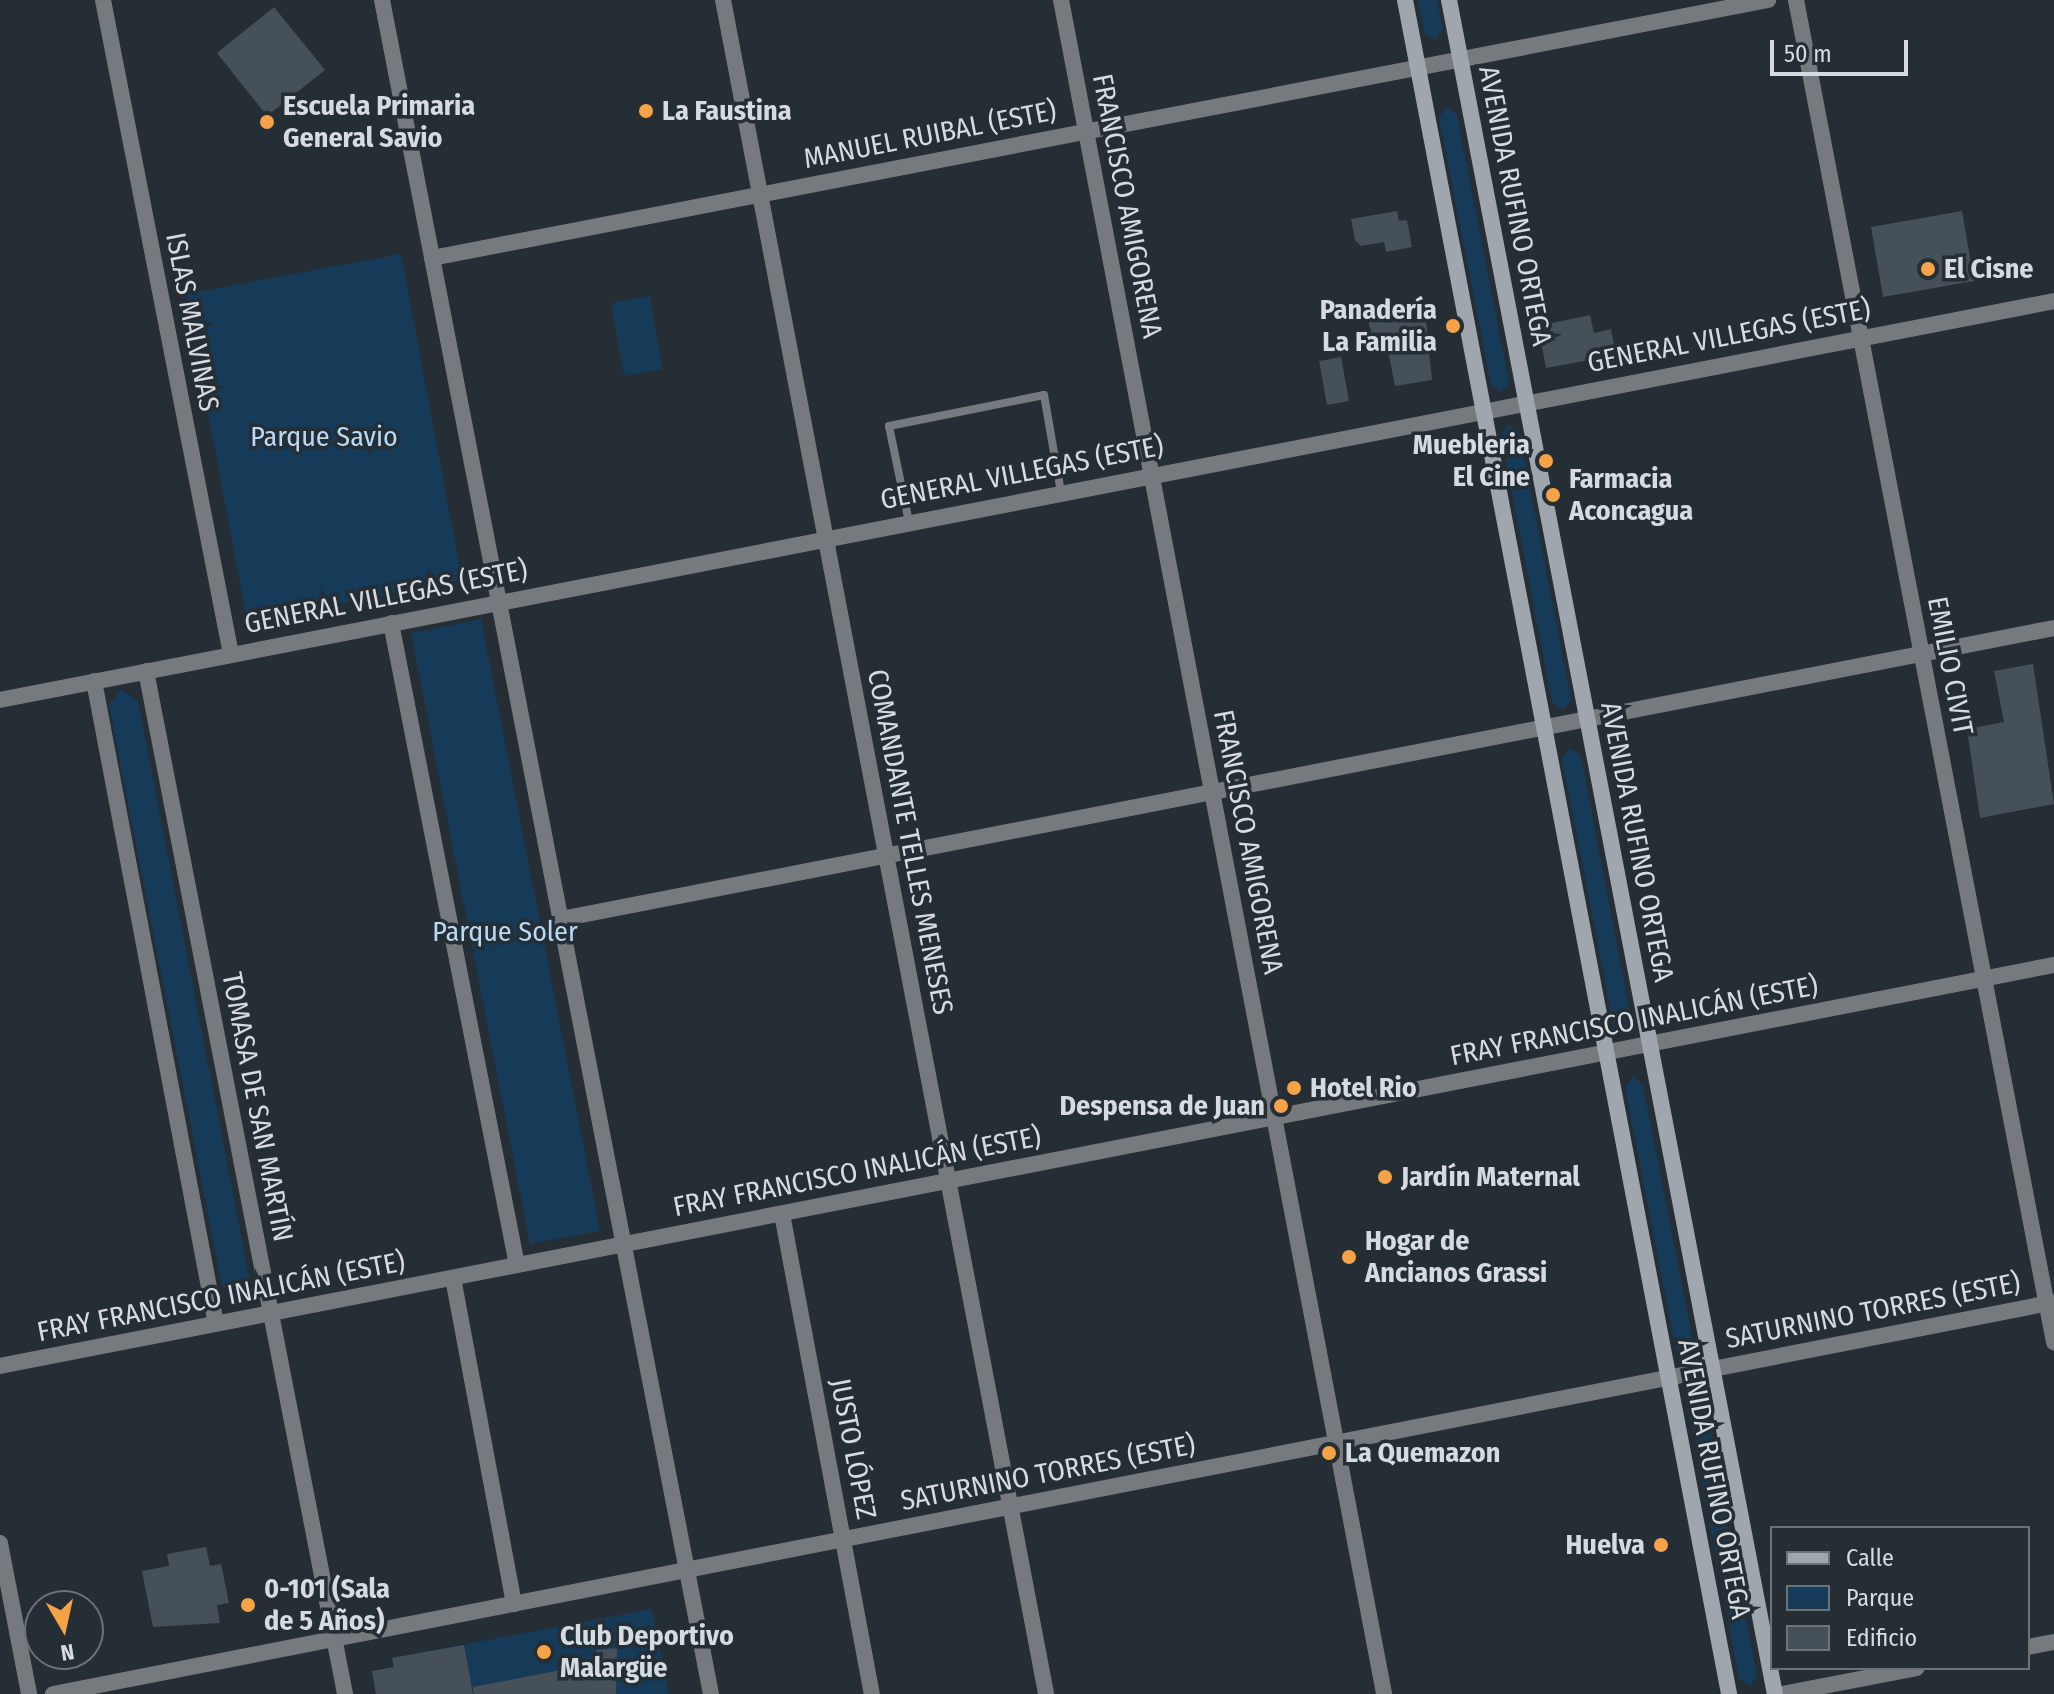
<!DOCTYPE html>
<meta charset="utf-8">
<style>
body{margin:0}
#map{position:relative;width:2054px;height:1694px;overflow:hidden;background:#252d35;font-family:"Fira Sans Condensed",sans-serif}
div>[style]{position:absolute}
.green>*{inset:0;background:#163b58}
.building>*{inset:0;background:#465059}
.service>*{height:8px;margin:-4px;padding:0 4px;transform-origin:4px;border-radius:4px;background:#767a7e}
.minor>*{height:16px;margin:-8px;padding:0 8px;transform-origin:8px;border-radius:8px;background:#767a7e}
.secondary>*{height:16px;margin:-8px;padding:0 8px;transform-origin:8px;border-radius:8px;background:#9fa6ad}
.dots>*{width:22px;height:22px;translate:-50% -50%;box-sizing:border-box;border:4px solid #252d35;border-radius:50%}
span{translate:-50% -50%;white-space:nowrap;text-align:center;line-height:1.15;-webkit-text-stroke:7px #252d35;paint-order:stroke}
.poi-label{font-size:28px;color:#d5dbe0;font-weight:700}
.left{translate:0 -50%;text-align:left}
.right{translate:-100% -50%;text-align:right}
.street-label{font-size:28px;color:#d5dbe0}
.park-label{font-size:28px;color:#b9daf6}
.legend{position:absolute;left:1770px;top:1526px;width:260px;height:144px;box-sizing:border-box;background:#252d35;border:2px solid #6b7379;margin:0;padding:10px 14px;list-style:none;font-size:24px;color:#d5dbe0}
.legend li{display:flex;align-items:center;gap:16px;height:40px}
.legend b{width:40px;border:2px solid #6b7379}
.north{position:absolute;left:24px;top:1590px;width:80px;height:80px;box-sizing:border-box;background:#252d35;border:2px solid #6b7379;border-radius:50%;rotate:171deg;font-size:22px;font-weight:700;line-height:32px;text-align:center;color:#d5dbe0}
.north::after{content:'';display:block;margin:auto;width:28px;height:36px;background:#f6a247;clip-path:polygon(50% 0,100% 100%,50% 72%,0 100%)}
.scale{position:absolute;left:1770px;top:40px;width:138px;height:36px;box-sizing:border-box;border:4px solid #d5dbe0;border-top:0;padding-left:10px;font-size:24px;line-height:28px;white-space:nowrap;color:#d5dbe0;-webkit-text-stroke:6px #252d35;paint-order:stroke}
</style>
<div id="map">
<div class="green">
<i style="clip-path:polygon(1418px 0,1437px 0,1443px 29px,1435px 40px,1424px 32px)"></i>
<i style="clip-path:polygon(1447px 107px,1457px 115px,1509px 383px,1501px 393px,1491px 385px,1439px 117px)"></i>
<i style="clip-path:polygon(401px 254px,462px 580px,247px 621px,186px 294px)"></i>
<i style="clip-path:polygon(650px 296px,662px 369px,624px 376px,611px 303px)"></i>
<i style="clip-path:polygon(1509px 424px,1519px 431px,1571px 699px,1563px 710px,1552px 702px,1501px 434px)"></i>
<i style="clip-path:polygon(481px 619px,600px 1231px,530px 1244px,411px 633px)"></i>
<i style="clip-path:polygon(121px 689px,138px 701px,250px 1282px,238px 1298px,222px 1286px,109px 705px)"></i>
<i style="clip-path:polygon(1570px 748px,1581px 756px,1632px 1024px,1624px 1035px,1614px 1027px,1562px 759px)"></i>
<i style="clip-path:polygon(1633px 1077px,1643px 1085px,1695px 1352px,1687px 1363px,1677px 1355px,1625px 1087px)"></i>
<i style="clip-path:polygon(1695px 1400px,1706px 1408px,1757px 1676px,1750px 1686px,1739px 1678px,1688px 1410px)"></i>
<i style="clip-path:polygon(652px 1609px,669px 1694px,376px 1694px,372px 1671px,393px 1667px,392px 1658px)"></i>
</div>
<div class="building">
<i style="clip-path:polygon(274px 7px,325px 70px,267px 116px,217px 53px)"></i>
<i style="clip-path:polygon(1397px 211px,1399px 221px,1407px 220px,1412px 247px,1386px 252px,1384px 242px,1361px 246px,1355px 240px,1351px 219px)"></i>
<i style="clip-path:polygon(1962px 211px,1974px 281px,1883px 297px,1871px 227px)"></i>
<i style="clip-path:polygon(1424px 301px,1432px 380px,1395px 386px,1386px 340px,1372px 343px,1367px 312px)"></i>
<i style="clip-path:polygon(1590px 315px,1594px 333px,1611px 329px,1616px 355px,1546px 368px,1538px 326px)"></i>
<i style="clip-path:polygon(1341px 357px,1349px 401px,1327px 405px,1319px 361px)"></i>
<i style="clip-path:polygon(2033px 664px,2054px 804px,1980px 818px,1967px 729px,2004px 722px,1994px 671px)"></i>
<i style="clip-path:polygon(206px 1547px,210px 1566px,221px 1564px,229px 1603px,217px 1605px,220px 1623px,153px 1627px,142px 1571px,169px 1566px,167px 1554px)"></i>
<i style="clip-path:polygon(464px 1645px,473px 1694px,376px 1694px,372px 1671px,394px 1667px,392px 1658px)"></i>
<i style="clip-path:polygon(617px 1648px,616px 1694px,474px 1694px,473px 1687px,598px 1663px,596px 1650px)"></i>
</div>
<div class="service">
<i style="left:909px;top:522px;width:98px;rotate:-101.8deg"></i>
<i style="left:889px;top:426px;width:158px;rotate:-11.3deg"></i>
<i style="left:1044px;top:395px;width:98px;rotate:80.1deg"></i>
</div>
<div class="minor">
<i style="left:103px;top:0;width:666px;rotate:78.93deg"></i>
<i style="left:382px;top:0;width:1726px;rotate:79.01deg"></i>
<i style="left:723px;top:0;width:1725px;rotate:79.2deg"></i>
<i style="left:1061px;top:0;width:1725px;rotate:79.2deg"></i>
<i style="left:1796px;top:0;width:1367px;rotate:79.12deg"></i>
<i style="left:432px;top:258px;width:1361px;rotate:-10.93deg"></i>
<i style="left:391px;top:623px;width:654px;rotate:78.9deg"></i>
<i style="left:146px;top:671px;width:1042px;rotate:78.99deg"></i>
<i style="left:94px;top:681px;width:654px;rotate:79.26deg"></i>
<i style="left:0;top:700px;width:2092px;rotate:-10.99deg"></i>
<i style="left:561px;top:919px;width:1521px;rotate:-11.03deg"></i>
<i style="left:782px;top:1214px;width:488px;rotate:79.4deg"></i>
<i style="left:453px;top:1278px;width:332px;rotate:79.4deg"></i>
<i style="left:0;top:1366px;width:2093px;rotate:-11.05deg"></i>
<i style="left:0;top:1543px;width:154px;rotate:79.1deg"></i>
<i style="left:2028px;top:1647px;width:26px;rotate:-11deg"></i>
<i style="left:53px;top:1694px;width:2039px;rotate:-11.08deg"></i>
<i style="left:1782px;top:1694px;width:137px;rotate:-10.9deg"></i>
</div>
<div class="secondary">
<i style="left:1405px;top:0;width:1725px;rotate:79.17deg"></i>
<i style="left:1449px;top:0;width:1725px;rotate:79.11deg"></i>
</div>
<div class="dots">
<i style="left:646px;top:111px;background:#f6a247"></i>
<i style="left:267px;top:122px;background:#f6a247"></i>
<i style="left:1928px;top:269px;background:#f6a247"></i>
<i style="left:1453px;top:326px;background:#f6a247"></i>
<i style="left:1546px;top:461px;background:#f6a247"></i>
<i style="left:1553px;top:495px;background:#f6a247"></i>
<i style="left:1294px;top:1088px;background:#f6a247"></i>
<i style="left:1281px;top:1106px;background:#f6a247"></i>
<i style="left:1385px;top:1177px;background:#f6a247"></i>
<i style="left:1349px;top:1257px;background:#f6a247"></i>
<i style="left:1329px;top:1453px;background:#f6a247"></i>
<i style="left:1661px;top:1545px;background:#f6a247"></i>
<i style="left:248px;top:1605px;background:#f6a247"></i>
<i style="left:544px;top:1652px;background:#f6a247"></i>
</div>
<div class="poi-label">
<span class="left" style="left:283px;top:122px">Escuela Primaria<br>General Savio</span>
<span class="left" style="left:662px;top:111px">La Faustina</span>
<span class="left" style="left:1944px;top:269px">El Cisne</span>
<span class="right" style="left:1437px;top:326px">Panadería<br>La Familia</span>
<span class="right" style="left:1530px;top:461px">Muebleria<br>El Cine</span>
<span class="left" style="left:1569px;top:495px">Farmacia<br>Aconcagua</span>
<span class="left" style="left:1310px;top:1088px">Hotel Rio</span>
<span class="right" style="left:1265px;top:1106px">Despensa de Juan</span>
<span class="left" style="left:1401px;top:1177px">Jardín Maternal</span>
<span class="left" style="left:1365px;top:1257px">Hogar de<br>Ancianos Grassi</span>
<span class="left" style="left:1345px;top:1453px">La Quemazon</span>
<span class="right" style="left:1645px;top:1545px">Huelva</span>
<span class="left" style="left:264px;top:1605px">0-101 (Sala<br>de 5 Años)</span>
<span class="left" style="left:560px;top:1652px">Club Deportivo<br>Malargüe</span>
</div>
<div class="street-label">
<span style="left:930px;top:135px;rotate:-11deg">MANUEL RUIBAL (ESTE)</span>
<span style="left:1127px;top:206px;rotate:79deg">FRANCISCO AMIGORENA</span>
<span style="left:1515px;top:206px;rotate:79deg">AVENIDA RUFINO ORTEGA</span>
<span style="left:192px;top:322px;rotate:79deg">ISLAS MALVINAS</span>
<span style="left:1729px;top:336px;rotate:-11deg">GENERAL VILLEGAS (ESTE)</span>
<span style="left:1022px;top:473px;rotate:-11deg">GENERAL VILLEGAS (ESTE)</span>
<span style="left:386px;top:597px;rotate:-11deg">GENERAL VILLEGAS (ESTE)</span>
<span style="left:1950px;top:666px;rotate:79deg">EMILIO CIVIT</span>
<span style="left:910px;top:842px;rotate:79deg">COMANDANTE TELLES MENESES</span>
<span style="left:1248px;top:842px;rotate:79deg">FRANCISCO AMIGORENA</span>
<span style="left:1637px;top:842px;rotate:79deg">AVENIDA RUFINO ORTEGA</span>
<span style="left:1634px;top:1021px;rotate:-11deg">FRAY FRANCISCO INALICÁN (ESTE)</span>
<span style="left:257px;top:1107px;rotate:79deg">TOMASA DE SAN MARTÍN</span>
<span style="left:857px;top:1172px;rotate:-11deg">FRAY FRANCISCO INALICÁN (ESTE)</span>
<span style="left:221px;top:1297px;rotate:-11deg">FRAY FRANCISCO INALICÁN (ESTE)</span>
<span style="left:1873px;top:1311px;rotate:-11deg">SATURNINO TORRES (ESTE)</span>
<span style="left:853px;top:1449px;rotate:79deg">JUSTO LÓPEZ</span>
<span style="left:1048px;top:1473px;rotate:-11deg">SATURNINO TORRES (ESTE)</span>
<span style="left:1714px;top:1479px;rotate:79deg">AVENIDA RUFINO ORTEGA</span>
</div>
<div class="park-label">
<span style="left:324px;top:437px">Parque Savio</span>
<span style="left:505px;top:932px">Parque Soler</span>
</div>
<ul class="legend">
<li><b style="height:10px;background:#9fa6ad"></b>Calle</li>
<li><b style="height:22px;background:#163b58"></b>Parque</li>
<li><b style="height:22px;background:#465059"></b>Edificio</li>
</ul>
<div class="north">N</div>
<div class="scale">50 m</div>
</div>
